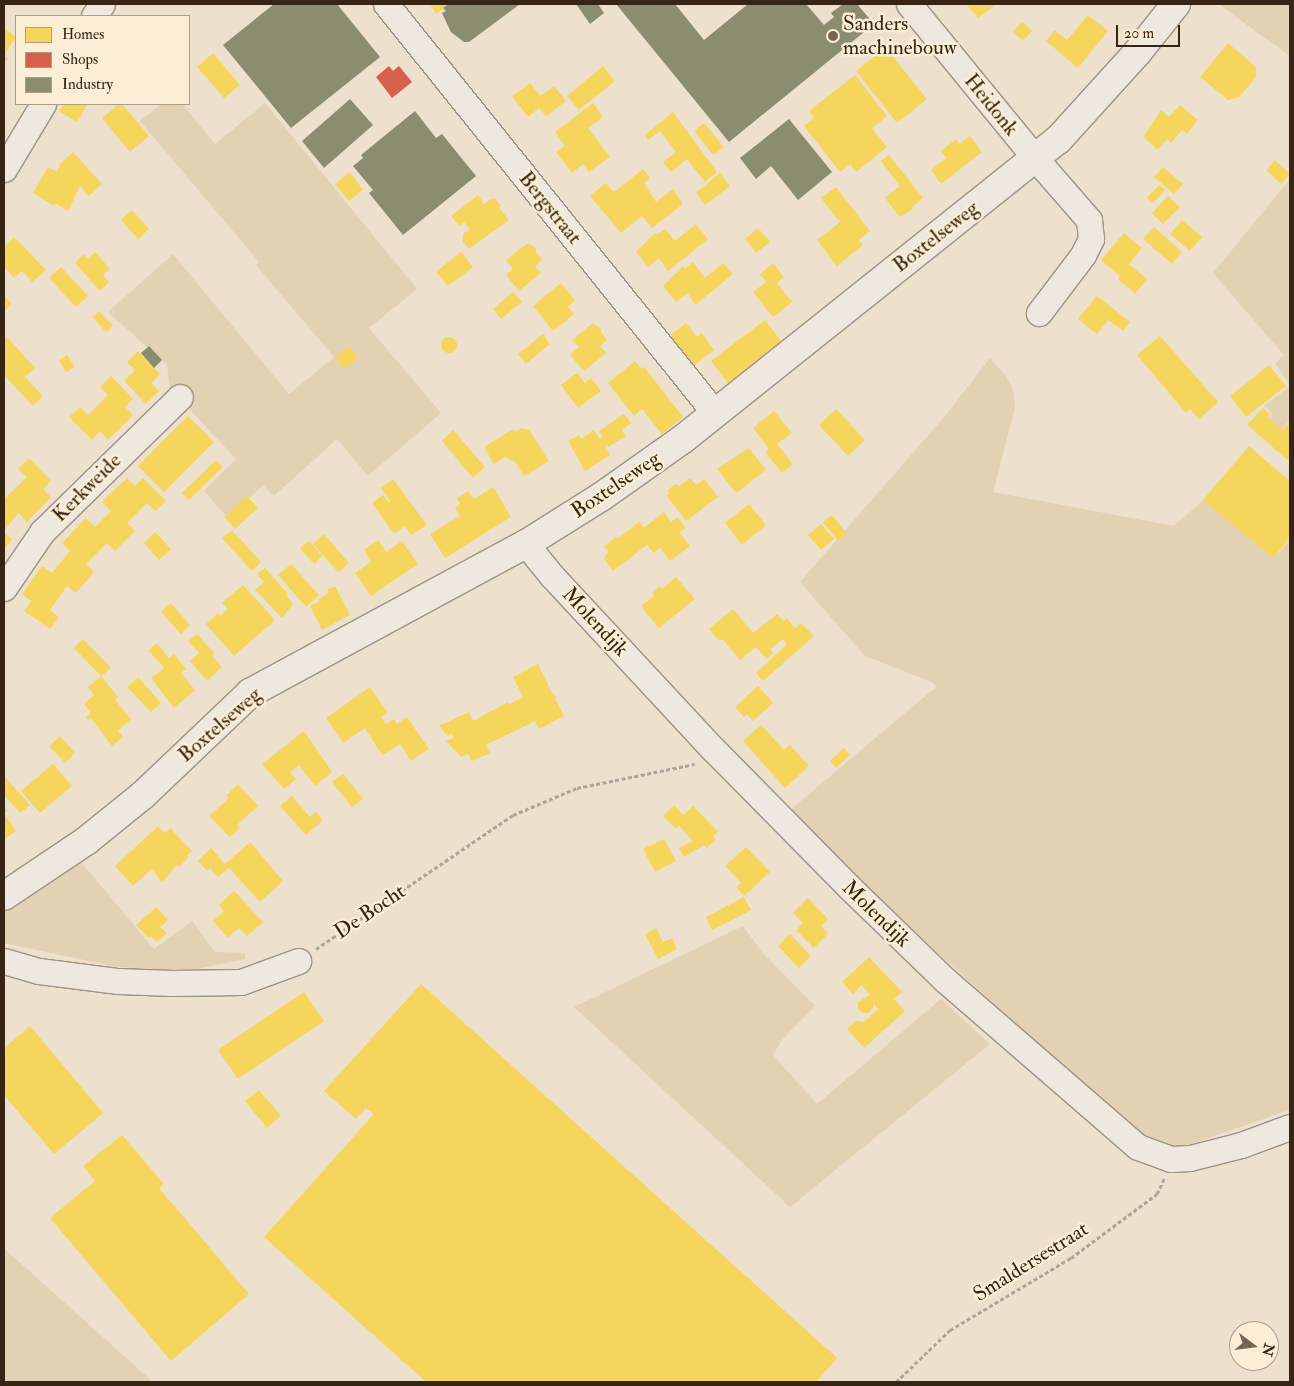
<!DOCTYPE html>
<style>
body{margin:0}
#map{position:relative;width:1294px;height:1386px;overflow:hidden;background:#ede0cc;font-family:"IM FELL Double Pica",serif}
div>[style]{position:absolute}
.green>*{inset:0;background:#e3d1b4}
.homes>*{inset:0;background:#f6d55c}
.round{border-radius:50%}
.shops>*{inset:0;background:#d6604d}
.industry>*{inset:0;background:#8c8c6e}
.path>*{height:3px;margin-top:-1.5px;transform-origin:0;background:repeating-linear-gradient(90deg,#aca59c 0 4px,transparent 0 6.5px)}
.roads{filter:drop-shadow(1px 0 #9c9386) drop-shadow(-1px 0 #9c9386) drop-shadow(0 1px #9c9386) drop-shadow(0 -1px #9c9386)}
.minor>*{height:25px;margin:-12.5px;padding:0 12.5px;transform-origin:12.5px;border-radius:12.5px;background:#efe8df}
.tertiary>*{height:28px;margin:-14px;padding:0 14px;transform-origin:14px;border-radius:14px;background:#efe8df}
.dots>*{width:14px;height:14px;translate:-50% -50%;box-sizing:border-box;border:2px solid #fcedd5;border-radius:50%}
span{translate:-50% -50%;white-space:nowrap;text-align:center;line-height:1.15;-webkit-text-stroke:5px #fcedd5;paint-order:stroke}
.poi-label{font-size:21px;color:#362515}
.left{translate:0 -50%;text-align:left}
.street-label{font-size:21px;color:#362515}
.frame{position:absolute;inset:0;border:5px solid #362515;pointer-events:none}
.legend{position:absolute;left:15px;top:15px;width:175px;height:90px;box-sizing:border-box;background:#fcedd5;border:1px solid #ad9d88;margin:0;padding:6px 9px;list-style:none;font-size:15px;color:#362515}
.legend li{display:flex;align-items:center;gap:10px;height:25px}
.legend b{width:25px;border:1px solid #ad9d88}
.north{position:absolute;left:1229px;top:1321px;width:50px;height:50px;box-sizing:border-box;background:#fcedd5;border:1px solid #ad9d88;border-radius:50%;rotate:105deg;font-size:14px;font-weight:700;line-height:20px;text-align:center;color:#362515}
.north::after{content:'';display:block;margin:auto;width:18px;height:22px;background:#766655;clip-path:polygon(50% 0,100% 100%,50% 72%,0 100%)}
.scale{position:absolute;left:1116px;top:25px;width:64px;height:22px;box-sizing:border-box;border:2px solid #362515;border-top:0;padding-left:6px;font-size:15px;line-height:18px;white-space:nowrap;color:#362515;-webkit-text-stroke:4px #fcedd5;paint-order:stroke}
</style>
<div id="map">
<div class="green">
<i style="clip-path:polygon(1218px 4px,1290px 4px,1290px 56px)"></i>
<i style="clip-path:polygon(265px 103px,417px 289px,369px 328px,441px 413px,368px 476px,337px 439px,274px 496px,263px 485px,228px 518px,204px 491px,236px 459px,170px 388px,167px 365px,108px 312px,173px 254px,289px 394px,334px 357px,256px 265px,259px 262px,140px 121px,161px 104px,182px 104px,215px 144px)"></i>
<i style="clip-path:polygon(1290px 179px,1290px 385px,1275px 363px,1284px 355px,1213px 273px)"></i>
<i style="clip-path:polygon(990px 358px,1006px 376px,1013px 390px,1015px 408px,993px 492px,1174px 526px,1206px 498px,1277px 555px,1290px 539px,1290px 1110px,1188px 1145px,1168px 1147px,1138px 1136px,863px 884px,789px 811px,937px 686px,932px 682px,865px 656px,800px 582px,946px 415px)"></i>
<i style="clip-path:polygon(1290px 386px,1290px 424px,1288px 422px,1281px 430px,1268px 419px,1272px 414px,1264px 406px)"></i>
<i style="clip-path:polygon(76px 856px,154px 949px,192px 921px,215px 952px,245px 953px,245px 959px,196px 969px,157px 970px,112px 966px,4px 943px,4px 908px)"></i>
<i style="clip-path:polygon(743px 926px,762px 952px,815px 1006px,782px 1040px,773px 1055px,817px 1104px,941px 999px,990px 1044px,790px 1207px,574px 1007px)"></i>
<i style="clip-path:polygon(4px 1249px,27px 1269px,153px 1382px,4px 1382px)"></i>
</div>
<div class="homes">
<i style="clip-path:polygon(430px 4px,449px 4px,436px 14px)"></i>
<i style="clip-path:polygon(966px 4px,996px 4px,978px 18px)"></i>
<i style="clip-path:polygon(1088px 15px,1108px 31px,1078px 68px,1046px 41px,1055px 30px,1067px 40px)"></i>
<i style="clip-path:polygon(1022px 22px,1032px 31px,1023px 41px,1013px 32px)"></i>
<i style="clip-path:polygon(4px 28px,16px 37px,4px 55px,8px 58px,4px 64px)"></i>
<i style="clip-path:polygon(1228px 43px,1256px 67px,1256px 77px,1239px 97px,1228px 100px,1200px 77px)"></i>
<i style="clip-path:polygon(886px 48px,927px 99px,897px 123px,856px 71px)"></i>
<i style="clip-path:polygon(213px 53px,240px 85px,224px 98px,197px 67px)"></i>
<i style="clip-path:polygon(603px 66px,615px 81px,579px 110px,567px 96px)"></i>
<i style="clip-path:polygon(855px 75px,887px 116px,872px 128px,887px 147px,856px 172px,850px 164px,840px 172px,804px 126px,814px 118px,809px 111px)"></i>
<i style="clip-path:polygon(530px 83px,540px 96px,554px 86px,566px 101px,546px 116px,539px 108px,528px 117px,512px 96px)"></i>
<i style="clip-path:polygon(593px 103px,603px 117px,588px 128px,610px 157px,589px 172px,583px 164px,572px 173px,556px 152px,565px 146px,555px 132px)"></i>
<i style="clip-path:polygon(64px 104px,88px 104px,77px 122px,59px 111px)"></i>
<i style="clip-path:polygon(119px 104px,122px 104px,149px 136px,130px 152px,102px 118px)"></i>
<i style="clip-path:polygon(1180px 105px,1198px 120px,1187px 134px,1182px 130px,1171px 143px,1167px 139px,1158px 150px,1143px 137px,1161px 110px,1169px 117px)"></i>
<i style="clip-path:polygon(673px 112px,717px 172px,705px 182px,687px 159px,671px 172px,663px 162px,676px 152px,660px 131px,648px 140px,645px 135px)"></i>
<i style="clip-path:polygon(704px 123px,724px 147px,713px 155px,694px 131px)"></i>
<i style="clip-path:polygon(970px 136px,982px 152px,941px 184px,931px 170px,946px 158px,941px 151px,956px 139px,959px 144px)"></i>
<i style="clip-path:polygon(73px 152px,102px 184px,89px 196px,80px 186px,68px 211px,55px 203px,54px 206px,33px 193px,48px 167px,57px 172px,60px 164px)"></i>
<i style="clip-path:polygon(889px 155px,923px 198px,912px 207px,913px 209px,900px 217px,885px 198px,900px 186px,881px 161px)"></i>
<i style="clip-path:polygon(1275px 160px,1290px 174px,1281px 184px,1266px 170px)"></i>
<i style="clip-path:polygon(1163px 167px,1183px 184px,1174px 194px,1154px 177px)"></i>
<i style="clip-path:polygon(643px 169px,650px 178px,644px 183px,656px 202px,673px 189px,683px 204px,652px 228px,642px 216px,621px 233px,590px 196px,606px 183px,614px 192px)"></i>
<i style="clip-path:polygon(350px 172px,363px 190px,349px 201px,335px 184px)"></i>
<i style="clip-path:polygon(720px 173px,730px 186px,705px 205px,696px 193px)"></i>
<i style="clip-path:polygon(1159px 185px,1165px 190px,1153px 203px,1147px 198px)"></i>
<i style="clip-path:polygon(836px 187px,870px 231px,859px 240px,863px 245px,837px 266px,817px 240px,840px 222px,821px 198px)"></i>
<i style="clip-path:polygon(478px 195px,484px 204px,492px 198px,493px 200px,495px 198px,501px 206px,499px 208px,509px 220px,469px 249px,463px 242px,463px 234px,470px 229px,464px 222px,459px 226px,451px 216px)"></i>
<i style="clip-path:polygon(1168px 196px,1180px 207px,1163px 224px,1152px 213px)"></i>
<i style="clip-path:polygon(132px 210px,149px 229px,138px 239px,121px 220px)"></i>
<i style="clip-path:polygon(1182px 220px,1202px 237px,1190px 251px,1170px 234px)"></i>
<i style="clip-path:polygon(696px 224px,708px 239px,668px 271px,659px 258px,648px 267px,636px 252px,655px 233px,657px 235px,665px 229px,675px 241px)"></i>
<i style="clip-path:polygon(1154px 227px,1182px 252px,1172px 264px,1143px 239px)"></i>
<i style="clip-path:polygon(758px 228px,770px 242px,756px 253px,745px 239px)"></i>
<i style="clip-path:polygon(1124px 233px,1142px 248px,1129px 264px,1147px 279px,1135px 294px,1118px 279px,1120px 276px,1101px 260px)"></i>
<i style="clip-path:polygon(14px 237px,46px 270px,32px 282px,22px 271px,14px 278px,4px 267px,4px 247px)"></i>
<i style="clip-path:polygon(528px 243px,536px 249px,536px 252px,542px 260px,535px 266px,541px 273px,519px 291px,506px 275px,513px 269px,506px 260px)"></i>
<i style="clip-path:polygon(95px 252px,110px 269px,103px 275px,109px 282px,100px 291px,75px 263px,84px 254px,88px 259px)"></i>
<i style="clip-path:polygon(461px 252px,473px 267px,448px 286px,436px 272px)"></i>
<i style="clip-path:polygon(693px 262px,705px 278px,723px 263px,733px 274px,695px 305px,688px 293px,676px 302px,663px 286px,683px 266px,685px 269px)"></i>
<i style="clip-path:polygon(773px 263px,784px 277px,777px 283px,792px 302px,773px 317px,753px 292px,766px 282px,760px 274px)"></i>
<i style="clip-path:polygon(61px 267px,88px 296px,76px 307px,49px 278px)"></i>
<i style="clip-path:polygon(561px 283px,575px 300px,568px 307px,574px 314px,553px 331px,533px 306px)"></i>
<i style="clip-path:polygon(513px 292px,522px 302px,501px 319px,493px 309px)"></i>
<i style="clip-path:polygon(4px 295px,12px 304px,4px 311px)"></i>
<i style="clip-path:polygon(1097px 296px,1130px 322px,1123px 331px,1108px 320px,1097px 334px,1078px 319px)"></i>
<i style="clip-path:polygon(99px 311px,113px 326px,106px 332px,92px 317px)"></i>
<i style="clip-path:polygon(765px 320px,781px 341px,728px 383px,711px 361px)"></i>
<i style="clip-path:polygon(593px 323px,601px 329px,601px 332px,607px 340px,600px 346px,606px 353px,584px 371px,570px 355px,579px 347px,572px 340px)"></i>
<i style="clip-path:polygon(686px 323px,697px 337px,702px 333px,714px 350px,692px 367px,668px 337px)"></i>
<i style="clip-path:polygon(543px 334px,550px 344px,526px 364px,518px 354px)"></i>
<i style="clip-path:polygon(1160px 336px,1218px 402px,1199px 419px,1190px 409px,1186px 413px,1137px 355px)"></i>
<i class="round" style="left:441px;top:337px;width:16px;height:16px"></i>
<i style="clip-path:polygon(7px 337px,35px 368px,25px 377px,43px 396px,33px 406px,4px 375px,4px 340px)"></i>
<i style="clip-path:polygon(348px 346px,358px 358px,344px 369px,335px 358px)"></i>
<i style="clip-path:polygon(138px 351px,160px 374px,151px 383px,159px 391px,146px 404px,124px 381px,135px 370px,127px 362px)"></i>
<i style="clip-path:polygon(67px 355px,75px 367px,66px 372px,59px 360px)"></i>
<i style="clip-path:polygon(635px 361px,642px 369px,644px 367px,683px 417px,662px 434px,642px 409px,634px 416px,608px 383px)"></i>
<i style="clip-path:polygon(1269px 365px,1286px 386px,1246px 417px,1230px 396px)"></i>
<i style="clip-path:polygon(577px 373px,585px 383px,591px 378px,601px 391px,578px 408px,561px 385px)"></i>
<i style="clip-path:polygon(111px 376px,133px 399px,125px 407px,133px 415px,108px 440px,100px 431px,92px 440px,69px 417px,80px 407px,88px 415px,108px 395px,100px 387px)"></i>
<i style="clip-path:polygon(1263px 408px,1270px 414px,1268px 417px,1282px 430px,1287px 424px,1290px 427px,1290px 462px,1247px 425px)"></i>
<i style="clip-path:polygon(836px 409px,865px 440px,848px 456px,819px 425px)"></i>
<i style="clip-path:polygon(774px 411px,792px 433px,777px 444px,793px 464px,782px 473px,765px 452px,769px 449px,753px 428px)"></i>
<i style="clip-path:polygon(624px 414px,631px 423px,622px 430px,626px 436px,608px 447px,607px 444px,605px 446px,610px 455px,585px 471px,568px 441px,579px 435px,581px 439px,594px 430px,600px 439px,603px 437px,599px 431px)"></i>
<i style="clip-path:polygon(188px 416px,214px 442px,164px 492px,138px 466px)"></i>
<i style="clip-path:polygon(521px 428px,529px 430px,549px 461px,524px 476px,514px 460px,511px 461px,505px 457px,494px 464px,484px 447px,513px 429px,515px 432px)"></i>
<i style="clip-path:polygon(453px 430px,485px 467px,473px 478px,442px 441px)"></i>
<i style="clip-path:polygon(1249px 446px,1290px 481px,1290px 538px,1273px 558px,1203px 500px)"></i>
<i style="clip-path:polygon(749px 448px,766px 470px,736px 493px,717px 469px)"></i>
<i style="clip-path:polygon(29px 458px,51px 481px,43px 489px,51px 497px,27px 522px,18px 513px,4px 531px,4px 499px,27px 477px,18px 469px)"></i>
<i style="clip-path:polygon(216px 460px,223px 467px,189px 500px,182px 493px)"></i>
<i style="clip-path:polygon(127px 478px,135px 486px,143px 478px,166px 501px,155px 511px,147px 503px,127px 523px,135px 531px,115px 551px,107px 543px,86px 564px,94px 572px,76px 593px,67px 586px,50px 610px,59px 617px,50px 629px,24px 611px,31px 601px,22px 594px,42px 566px,52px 573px,70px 551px,62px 543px,86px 518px,95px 527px,111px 511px,102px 502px)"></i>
<i style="clip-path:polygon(690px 478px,696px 485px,704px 479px,718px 497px,686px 521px,667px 496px,669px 494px,668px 490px,675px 484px,679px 486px)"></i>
<i style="clip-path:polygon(393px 479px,427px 525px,411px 535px,405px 526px,394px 534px,372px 503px,383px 495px,389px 503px,390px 501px,381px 488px)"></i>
<i style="clip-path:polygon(493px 487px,511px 517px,445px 558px,430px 534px,460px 516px,455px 508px,460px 504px,457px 498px,468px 491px,474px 499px)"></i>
<i style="clip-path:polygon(247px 496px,258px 508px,235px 529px,224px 517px)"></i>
<i style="clip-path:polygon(749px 504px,766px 525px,742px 545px,725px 523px)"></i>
<i style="clip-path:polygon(664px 512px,671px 522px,677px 517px,686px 528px,679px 532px,690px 546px,670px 561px,660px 548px,654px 553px,647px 545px,613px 571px,604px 558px,609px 552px,604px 546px,616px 537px,617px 539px,639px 522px,644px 528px)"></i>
<i style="clip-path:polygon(832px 515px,847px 534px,838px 541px,823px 522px)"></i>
<i style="clip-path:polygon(821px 524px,834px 539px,821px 550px,808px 535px)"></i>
<i style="clip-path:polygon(232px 530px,261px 562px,252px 571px,222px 538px)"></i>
<i style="clip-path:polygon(155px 532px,171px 549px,159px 560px,144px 543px)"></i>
<i style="clip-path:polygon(4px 533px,12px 539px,4px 550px)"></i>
<i style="clip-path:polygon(324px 534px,349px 563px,338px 572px,313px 544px)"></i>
<i style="clip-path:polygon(378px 540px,386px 552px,402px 541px,418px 564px,371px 596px,355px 573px,371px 562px,364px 550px)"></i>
<i style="clip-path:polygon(309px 541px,322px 556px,314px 564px,300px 548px)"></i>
<i style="clip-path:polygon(291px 564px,319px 595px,306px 607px,278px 575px)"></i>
<i style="clip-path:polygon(265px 568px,288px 594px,286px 595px,293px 604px,282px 618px,255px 590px,264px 582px,257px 574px)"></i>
<i style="clip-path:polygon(676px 577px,695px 599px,659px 628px,641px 606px,654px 596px,652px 593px,660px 586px,662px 589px)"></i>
<i style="clip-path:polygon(243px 585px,275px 620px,234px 656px,206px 624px,218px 613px,220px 616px,228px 609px,222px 603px)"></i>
<i style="clip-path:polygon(335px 586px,350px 615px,322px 630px,310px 606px,320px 601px,318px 599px,329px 593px,327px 590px)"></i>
<i style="clip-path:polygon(171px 603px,190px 625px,181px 634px,161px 612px)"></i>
<i style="clip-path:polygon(733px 609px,753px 633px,777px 614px,783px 621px,787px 618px,795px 628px,801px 623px,814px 636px,763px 681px,756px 673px,787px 644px,783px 639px,770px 649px,773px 653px,767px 659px,756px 647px,740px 660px,722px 639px,719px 641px,709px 629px)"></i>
<i style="clip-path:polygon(197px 634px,214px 653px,212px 656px,222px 667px,207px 681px,190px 661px,199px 653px,188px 641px)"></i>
<i style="clip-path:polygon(83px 639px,111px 668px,101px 676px,74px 648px)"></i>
<i style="clip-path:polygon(157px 643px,169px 658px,174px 654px,186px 669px,181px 673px,195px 690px,174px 708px,151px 678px,164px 668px,148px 650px)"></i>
<i style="clip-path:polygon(538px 664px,553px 695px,557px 697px,555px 698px,564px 716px,539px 729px,535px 721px,486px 745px,490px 753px,472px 761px,468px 754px,461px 757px,446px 741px,453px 738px,452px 734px,448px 736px,439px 726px,469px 712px,473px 721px,508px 702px,509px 704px,523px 697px,513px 677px)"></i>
<i style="clip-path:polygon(101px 676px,118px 697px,115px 700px,131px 719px,118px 731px,123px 737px,112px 746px,91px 718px,88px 720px,86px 717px,91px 713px,84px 704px,94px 695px,88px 687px)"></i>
<i style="clip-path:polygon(138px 677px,161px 703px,151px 712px,127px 687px)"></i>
<i style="clip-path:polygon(758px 686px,773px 703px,753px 721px,747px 714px,744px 717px,735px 707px)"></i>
<i style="clip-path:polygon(370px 687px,388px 713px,381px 717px,386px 724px,394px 719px,397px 724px,407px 717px,429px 749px,411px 761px,400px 744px,382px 755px,365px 728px,343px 743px,326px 718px)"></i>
<i style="clip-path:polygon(761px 725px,784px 750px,790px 745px,809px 766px,785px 788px,743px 741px)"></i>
<i style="clip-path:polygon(304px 731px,332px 772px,315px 786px,299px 765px,290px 772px,296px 779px,284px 789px,262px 764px)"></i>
<i style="clip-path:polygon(60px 736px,75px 753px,65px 763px,49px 746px)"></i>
<i style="clip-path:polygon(844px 748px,850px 755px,836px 768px,830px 761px)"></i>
<i style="clip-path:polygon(53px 764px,72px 786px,40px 813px,21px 791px)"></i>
<i style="clip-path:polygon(343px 774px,363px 799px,352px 807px,332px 782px)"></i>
<i style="clip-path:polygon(4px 776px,30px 805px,20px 813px,4px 795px)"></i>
<i style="clip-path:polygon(238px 784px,258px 806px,237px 825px,240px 828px,230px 837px,209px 816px,229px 798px,226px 796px)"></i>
<i style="clip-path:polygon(292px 796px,310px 817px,316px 812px,323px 820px,306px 835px,280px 806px)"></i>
<i style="clip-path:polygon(674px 805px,683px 815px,693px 806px,718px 832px,713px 836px,716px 839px,707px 848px,704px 845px,684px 857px,679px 848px,693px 841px,679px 826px,676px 829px,663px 816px)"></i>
<i style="clip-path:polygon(4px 806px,7px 811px,4px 813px,16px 831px,4px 839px)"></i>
<i style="clip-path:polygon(158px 826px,165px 833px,170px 828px,192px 851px,187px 856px,188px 858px,179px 867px,177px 865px,162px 882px,152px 869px,133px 886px,115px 866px)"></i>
<i style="clip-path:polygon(664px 839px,676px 861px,655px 872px,643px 849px)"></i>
<i style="clip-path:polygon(250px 842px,283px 881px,260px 902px,229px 868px,218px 877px,210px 868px,207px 871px,198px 861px,211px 848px,225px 864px)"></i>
<i style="clip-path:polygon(746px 847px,770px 872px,744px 896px,736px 887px,741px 883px,725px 866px)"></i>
<i style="clip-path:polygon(234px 891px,263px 922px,247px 936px,239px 928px,228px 938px,213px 921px,224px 911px,219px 905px)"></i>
<i style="clip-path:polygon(744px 897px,751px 910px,712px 930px,706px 917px)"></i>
<i style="clip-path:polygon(808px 898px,828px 919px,821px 926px,828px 934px,814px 948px,796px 930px,803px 923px,793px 913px)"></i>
<i style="clip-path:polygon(156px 907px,168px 920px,160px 927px,167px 933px,157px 942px,151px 936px,148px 938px,136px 925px)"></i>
<i style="clip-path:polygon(656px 928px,663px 942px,672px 938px,677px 949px,658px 959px,645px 934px)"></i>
<i style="clip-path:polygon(790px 934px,811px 956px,799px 968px,778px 946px)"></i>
<i style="clip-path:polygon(869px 957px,902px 992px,894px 999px,905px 1011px,864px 1048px,847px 1029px,856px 1021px,864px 1022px,878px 1009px,873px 1004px,873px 1008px,868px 1013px,862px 1013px,858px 1008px,858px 1002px,870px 995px,862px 985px,853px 994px,842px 982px)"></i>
<i style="clip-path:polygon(421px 984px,837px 1358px,816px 1382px,426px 1382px,264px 1237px,374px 1114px,366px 1108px,356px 1119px,324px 1091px)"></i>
<i style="clip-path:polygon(304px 992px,324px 1021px,238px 1079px,218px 1050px)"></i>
<i style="clip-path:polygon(30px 1026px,103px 1113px,54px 1154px,4px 1095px,4px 1048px)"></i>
<i style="clip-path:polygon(259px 1090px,281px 1116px,267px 1128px,245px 1101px)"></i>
<i style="clip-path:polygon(122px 1135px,164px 1184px,159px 1188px,249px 1294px,171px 1361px,50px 1218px,95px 1181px,83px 1166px)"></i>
</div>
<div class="shops">
<i style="clip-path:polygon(389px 66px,393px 71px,399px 66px,412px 82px,392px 98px,376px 77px)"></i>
</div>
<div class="industry">
<i style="clip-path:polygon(274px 4px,337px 4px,380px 57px,291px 128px,223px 45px)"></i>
<i style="clip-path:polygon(449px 4px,520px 4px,469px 42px,464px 42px,451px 32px,442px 13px,446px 11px,443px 8px)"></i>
<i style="clip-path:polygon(576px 4px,598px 4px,604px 13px,590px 24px)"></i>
<i style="clip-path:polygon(616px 4px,675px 4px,704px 40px,748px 4px,806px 4px,824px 25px,834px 17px,831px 13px,843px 4px,857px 4px,874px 24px,729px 142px)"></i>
<i style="clip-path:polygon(350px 99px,373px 125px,324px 168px,302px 141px)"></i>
<i style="clip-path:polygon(415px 111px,436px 138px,442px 134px,476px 176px,403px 235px,369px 193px,373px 190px,353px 166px,363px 158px,361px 155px)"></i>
<i style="clip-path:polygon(789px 119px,832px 172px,798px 200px,771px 166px,756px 179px,740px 158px)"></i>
<i style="clip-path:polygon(149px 346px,162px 360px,154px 368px,141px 353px)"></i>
</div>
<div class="path">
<i style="left:316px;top:949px;width:238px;rotate:-34.2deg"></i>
<i style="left:513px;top:815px;width:69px;rotate:-22.9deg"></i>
<i style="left:577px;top:788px;width:120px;rotate:-11.5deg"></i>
<i style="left:896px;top:1382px;width:75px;rotate:-43.9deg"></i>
<i style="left:950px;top:1330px;width:141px;rotate:-30.8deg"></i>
<i style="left:1071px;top:1258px;width:107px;rotate:-36.7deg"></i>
<i style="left:1157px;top:1194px;width:17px;rotate:-65deg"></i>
</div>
<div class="roads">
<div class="minor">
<i style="left:386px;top:4px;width:523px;rotate:51.2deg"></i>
<i style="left:909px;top:4px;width:200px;rotate:50.7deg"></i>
<i style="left:1036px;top:159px;width:81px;rotate:49deg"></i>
<i style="left:1089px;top:220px;width:19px;rotate:84deg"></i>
<i style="left:1091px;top:239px;width:18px;rotate:117deg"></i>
<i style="left:1083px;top:255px;width:73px;rotate:127.2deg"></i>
<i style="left:94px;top:16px;width:14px;rotate:-56deg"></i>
<i style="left:4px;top:169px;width:76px;rotate:-59deg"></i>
<i style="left:526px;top:544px;width:41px;rotate:50.9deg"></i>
<i style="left:552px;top:576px;width:236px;rotate:47.1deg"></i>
<i style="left:713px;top:749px;width:195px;rotate:45.4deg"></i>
<i style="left:850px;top:888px;width:132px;rotate:44.1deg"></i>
<i style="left:945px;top:980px;width:255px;rotate:40.9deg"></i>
<i style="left:1138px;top:1147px;width:35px;rotate:20deg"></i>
<i style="left:1171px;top:1159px;width:19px;rotate:-3deg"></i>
<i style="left:1190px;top:1158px;width:53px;rotate:-14.3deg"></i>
<i style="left:1241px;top:1145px;width:52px;rotate:-20.2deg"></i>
<i style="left:4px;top:588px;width:68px;rotate:-55.8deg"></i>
<i style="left:42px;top:532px;width:193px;rotate:-44.4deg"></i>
<i style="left:4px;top:961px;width:36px;rotate:16deg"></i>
<i style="left:39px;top:971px;width:80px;rotate:7.2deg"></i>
<i style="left:118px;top:981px;width:54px;rotate:2.1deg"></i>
<i style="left:172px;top:983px;width:69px;rotate:-0.8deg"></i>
<i style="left:241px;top:982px;width:61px;rotate:-20.2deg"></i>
</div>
<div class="tertiary">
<i style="left:4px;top:896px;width:99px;rotate:-33.9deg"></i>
<i style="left:86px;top:841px;width:73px;rotate:-38.9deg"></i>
<i style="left:143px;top:795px;width:148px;rotate:-43.6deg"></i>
<i style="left:250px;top:693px;width:314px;rotate:-28.4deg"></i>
<i style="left:526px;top:544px;width:89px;rotate:-32.1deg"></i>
<i style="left:601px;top:497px;width:100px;rotate:-35.3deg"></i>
<i style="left:683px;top:439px;width:480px;rotate:-38.6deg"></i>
<i style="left:1058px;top:140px;width:118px;rotate:-47.8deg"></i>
<i style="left:1137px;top:53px;width:63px;rotate:-51.5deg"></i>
</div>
</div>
<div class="dots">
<i style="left:833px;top:36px;background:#766655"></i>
</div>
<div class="poi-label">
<span class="left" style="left:843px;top:36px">Sanders<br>machinebouw</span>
</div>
<div class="street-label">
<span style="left:991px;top:105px;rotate:51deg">Heidonk</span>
<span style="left:550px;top:208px;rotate:51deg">Bergstraat</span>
<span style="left:936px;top:237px;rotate:-38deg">Boxtelseweg</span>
<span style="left:616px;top:485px;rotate:-34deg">Boxtelseweg</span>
<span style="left:87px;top:488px;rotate:-45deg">Kerkweide</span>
<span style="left:595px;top:622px;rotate:47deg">Molendijk</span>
<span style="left:220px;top:725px;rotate:-41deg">Boxtelseweg</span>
<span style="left:370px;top:912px;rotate:-34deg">De Bocht</span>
<span style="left:876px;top:914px;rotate:44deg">Molendijk</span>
<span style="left:1031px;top:1262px;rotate:-32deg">Smaldersestraat</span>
</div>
<div class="frame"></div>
<ul class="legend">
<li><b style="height:14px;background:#f6d55c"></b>Homes</li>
<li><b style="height:14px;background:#d6604d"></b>Shops</li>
<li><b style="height:14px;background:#8c8c6e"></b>Industry</li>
</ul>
<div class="north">N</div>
<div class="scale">20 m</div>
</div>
